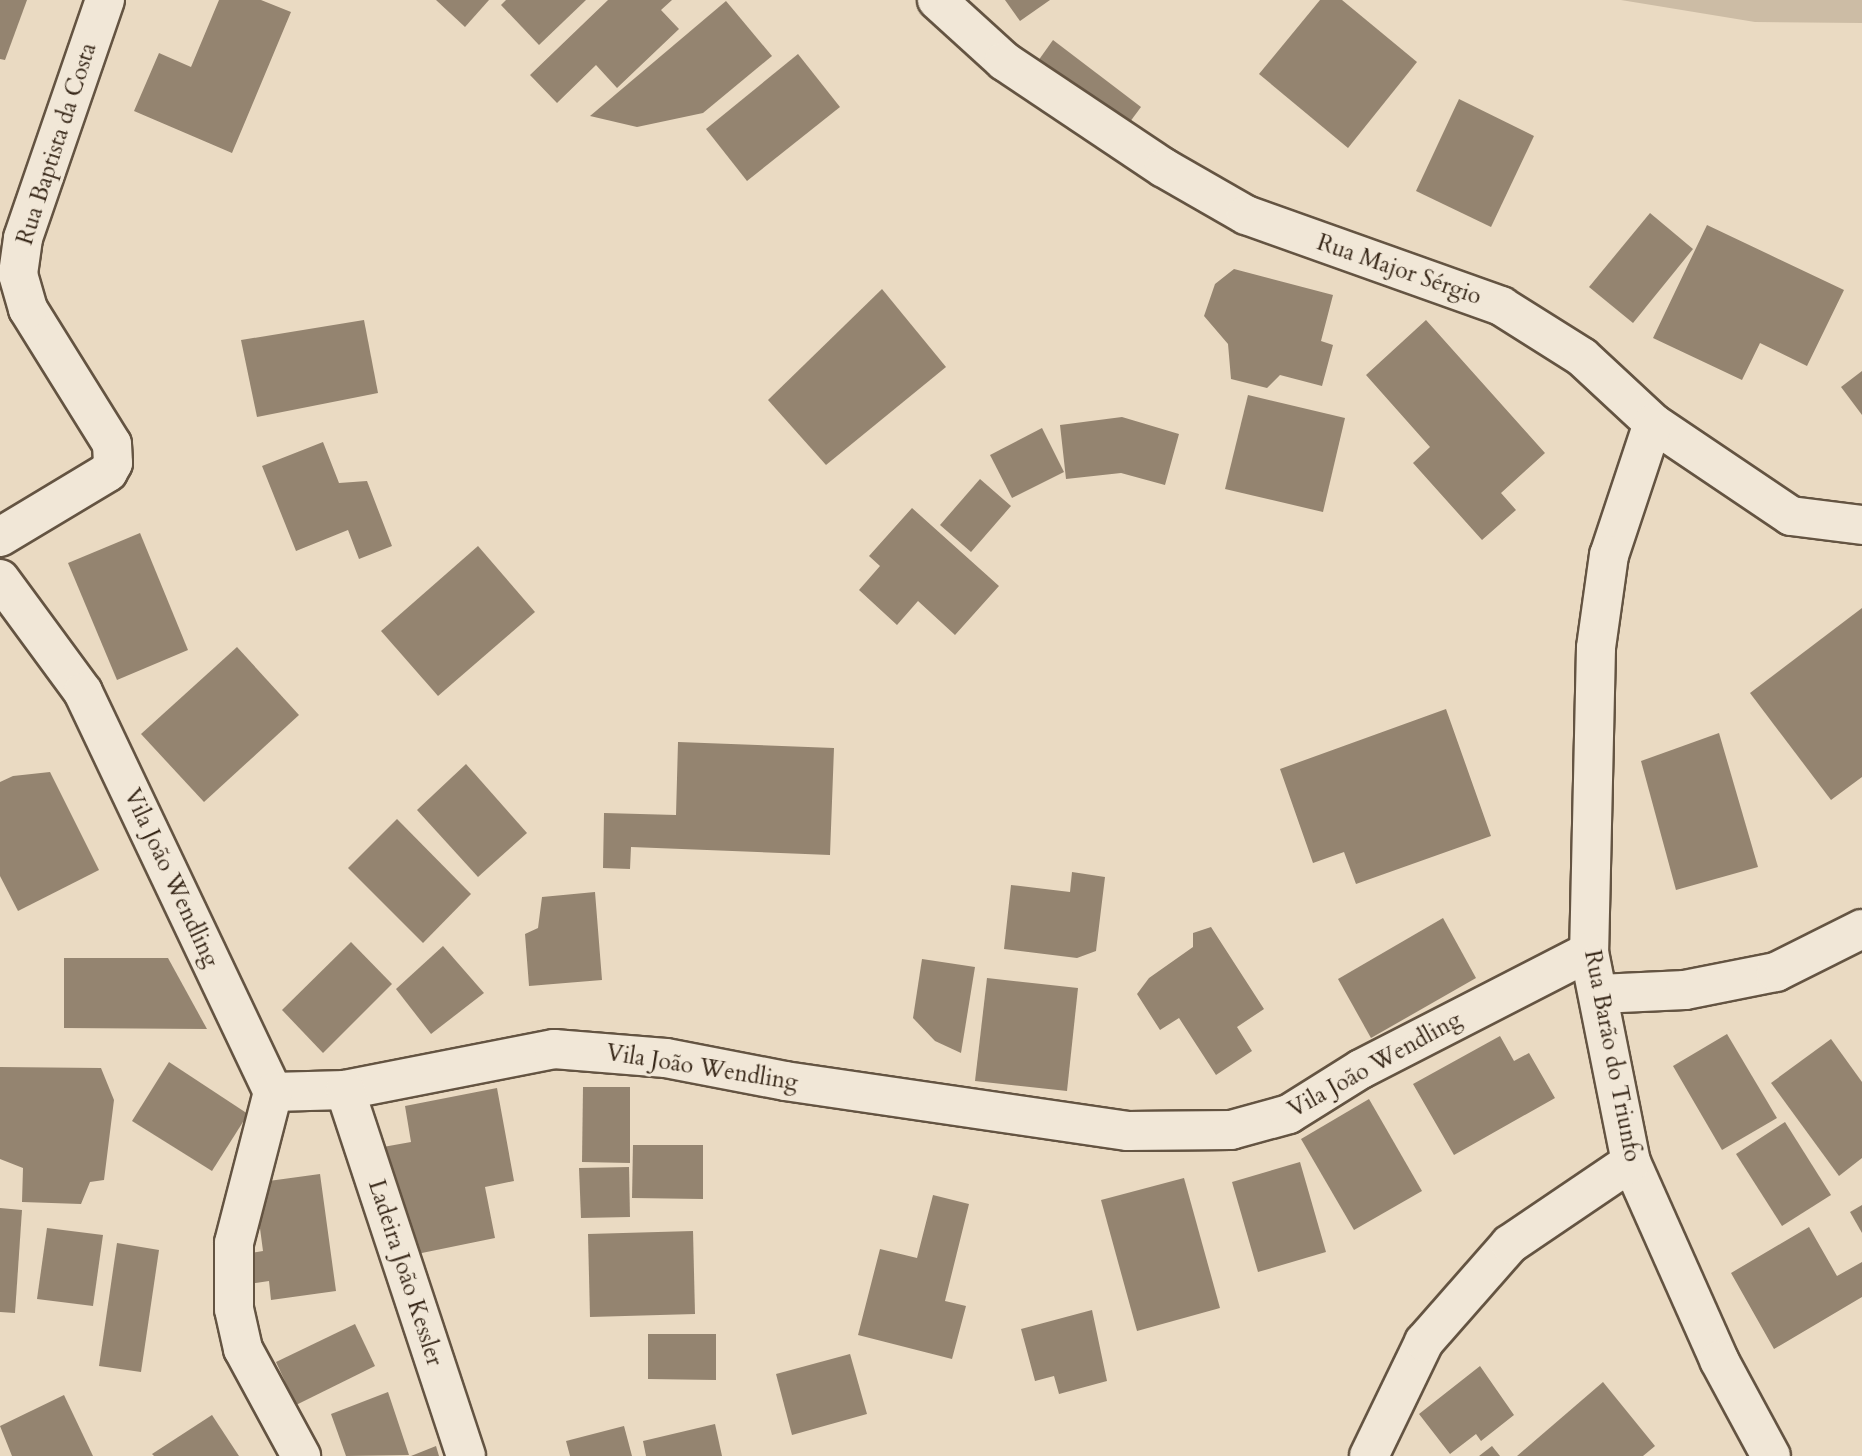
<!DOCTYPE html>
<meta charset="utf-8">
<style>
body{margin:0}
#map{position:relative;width:1862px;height:1456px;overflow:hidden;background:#eadac2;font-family:Cardo,serif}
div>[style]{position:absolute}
.green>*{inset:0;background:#ccbca5}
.building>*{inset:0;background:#948470}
.roads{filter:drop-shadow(2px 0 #645442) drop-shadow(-2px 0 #645442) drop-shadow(0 2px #645442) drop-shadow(0 -2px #645442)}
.minor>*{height:38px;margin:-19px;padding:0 19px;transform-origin:19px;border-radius:19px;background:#f1e7d7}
span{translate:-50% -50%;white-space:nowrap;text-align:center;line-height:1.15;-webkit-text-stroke:6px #f1e7d7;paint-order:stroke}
.street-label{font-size:23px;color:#372718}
</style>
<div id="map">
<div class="green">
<i style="clip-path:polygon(1621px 0,1862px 0,1862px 23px,1755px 22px)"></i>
</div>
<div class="building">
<i style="clip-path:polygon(0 0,27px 0,5px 60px,0 59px)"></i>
<i style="clip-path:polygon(219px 0,261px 0,291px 12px,232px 153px,134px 111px,159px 53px,191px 67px)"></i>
<i style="clip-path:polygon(436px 0,489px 0,465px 27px)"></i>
<i style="clip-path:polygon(506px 0,586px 0,539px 45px,501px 5px)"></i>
<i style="clip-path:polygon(608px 0,672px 0,661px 10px,679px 29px,617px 88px,596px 65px,557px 103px,530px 75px)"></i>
<i style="clip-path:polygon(1005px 0,1050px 0,1020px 21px)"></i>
<i style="clip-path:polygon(1320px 0,1342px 0,1417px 62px,1348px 148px,1259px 74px)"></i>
<i style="clip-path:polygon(726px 1px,772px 56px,703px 113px,637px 127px,590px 116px)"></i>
<i style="clip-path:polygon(1053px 40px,1141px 107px,1121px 134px,1033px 68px)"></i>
<i style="clip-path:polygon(798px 54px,840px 107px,747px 181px,706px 129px)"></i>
<i style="clip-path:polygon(1459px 99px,1534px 136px,1491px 227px,1416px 191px)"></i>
<i style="clip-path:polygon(1650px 213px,1693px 249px,1633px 323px,1589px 287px)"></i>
<i style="clip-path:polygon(1707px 225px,1844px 290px,1807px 366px,1760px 343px,1742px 380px,1653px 338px)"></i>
<i style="clip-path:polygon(1234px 269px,1333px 295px,1321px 341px,1333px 345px,1322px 386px,1280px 375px,1267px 388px,1231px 379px,1228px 344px,1204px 316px,1215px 284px)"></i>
<i style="clip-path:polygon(882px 289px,946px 367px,826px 465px,768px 400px)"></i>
<i style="clip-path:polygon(364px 320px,378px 393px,257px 417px,241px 340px)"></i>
<i style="clip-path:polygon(1426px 320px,1545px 453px,1501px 493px,1516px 510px,1482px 540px,1413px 463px,1430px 447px,1366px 375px)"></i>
<i style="clip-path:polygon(1862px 371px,1862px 415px,1841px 387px)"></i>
<i style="clip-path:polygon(1248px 395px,1345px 418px,1323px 512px,1225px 489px)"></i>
<i style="clip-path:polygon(1122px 417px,1179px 434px,1165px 485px,1121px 473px,1066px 479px,1060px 425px)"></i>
<i style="clip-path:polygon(1042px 428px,1064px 472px,1012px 498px,990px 455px)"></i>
<i style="clip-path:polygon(323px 442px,339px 483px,367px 481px,392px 546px,359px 559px,348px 530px,296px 551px,262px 466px)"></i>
<i style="clip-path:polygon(980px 479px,1011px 506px,971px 552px,940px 525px)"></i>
<i style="clip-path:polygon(912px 508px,999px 586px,955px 635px,918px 601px,897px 625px,859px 590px,880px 566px,869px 556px)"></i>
<i style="clip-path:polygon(140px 533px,188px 650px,117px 680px,68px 563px)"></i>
<i style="clip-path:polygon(478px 546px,535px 612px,438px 696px,381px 631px)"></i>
<i style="clip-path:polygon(1862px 608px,1862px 777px,1831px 800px,1750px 693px)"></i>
<i style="clip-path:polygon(237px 647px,299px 715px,204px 802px,141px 734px)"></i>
<i style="clip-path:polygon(1446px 709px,1491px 836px,1356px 884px,1344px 852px,1313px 863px,1280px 769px)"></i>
<i style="clip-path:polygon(1719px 733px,1758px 867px,1676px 890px,1641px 761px)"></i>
<i style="clip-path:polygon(678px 742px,834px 748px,830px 855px,631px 847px,630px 869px,603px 868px,604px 813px,676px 815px)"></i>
<i style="clip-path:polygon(466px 764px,527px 833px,478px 877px,417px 810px)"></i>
<i style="clip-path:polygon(50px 772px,99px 870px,18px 911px,0 876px,0 782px,13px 776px)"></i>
<i style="clip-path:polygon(397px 819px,471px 894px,423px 943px,348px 868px)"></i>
<i style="clip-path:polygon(1072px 872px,1105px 877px,1096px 951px,1077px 958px,1004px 949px,1011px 885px,1070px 892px)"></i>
<i style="clip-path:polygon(595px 892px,602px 980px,529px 986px,525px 934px,538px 928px,542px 897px)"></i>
<i style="clip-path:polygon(1443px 918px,1476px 978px,1371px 1038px,1338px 979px)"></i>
<i style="clip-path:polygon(1211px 927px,1264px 1009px,1237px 1027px,1252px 1051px,1216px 1075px,1179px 1018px,1160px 1030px,1137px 994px,1149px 978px,1193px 947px,1193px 933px)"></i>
<i style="clip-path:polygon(351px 942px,392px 984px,323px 1053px,282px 1010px)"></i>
<i style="clip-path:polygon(443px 946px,484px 993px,431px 1034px,396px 989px)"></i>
<i style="clip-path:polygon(64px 958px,168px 958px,207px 1029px,64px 1028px)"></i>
<i style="clip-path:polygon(922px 959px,975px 967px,961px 1053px,935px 1041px,913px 1018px)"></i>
<i style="clip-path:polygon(987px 978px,1078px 988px,1067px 1091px,975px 1081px)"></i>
<i style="clip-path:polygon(1727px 1034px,1777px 1118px,1722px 1150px,1673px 1066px)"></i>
<i style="clip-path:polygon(1500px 1036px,1514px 1061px,1529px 1053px,1555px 1098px,1454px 1155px,1413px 1084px)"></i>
<i style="clip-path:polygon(1831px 1039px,1862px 1082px,1862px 1158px,1839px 1176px,1771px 1083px)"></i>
<i style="clip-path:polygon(169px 1062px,248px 1114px,212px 1171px,132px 1121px)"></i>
<i style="clip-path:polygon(0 1067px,101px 1068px,114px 1100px,104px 1180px,90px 1182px,81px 1204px,22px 1202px,23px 1168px,0 1159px)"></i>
<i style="clip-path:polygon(583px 1087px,630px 1087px,630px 1163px,582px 1162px)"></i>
<i style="clip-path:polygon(497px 1088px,514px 1181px,485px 1187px,495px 1238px,412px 1255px,383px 1147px,411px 1142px,405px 1106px)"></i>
<i style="clip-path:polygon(1369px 1099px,1422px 1191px,1354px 1230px,1301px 1139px)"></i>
<i style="clip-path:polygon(1785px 1122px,1831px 1195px,1782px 1226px,1736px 1154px)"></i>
<i style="clip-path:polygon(633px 1145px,703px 1145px,703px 1199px,632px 1198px)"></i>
<i style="clip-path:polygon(1300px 1162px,1326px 1252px,1258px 1272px,1232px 1182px)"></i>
<i style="clip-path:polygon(629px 1167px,630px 1217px,581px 1218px,579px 1168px)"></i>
<i style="clip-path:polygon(320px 1174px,336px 1291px,271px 1300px,269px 1281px,249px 1284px,245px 1254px,263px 1251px,254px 1183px)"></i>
<i style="clip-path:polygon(1184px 1178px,1220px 1308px,1137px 1331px,1101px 1200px)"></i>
<i style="clip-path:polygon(933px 1195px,969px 1204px,945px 1301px,966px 1306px,952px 1359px,858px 1335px,880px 1249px,917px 1258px)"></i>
<i style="clip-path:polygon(1862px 1205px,1862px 1233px,1850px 1212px)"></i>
<i style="clip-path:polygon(0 1208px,22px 1210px,15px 1313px,0 1312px)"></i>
<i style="clip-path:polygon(1809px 1227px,1837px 1276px,1862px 1262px,1862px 1297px,1774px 1349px,1731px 1273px)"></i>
<i style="clip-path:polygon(47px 1228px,103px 1235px,93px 1306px,37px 1299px)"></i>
<i style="clip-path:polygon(693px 1231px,695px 1314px,590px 1317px,588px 1234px)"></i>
<i style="clip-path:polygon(117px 1243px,159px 1250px,141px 1372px,99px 1366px)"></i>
<i style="clip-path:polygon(1092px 1310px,1107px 1381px,1059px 1394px,1054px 1376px,1035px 1381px,1021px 1329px)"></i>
<i style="clip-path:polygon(355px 1324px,375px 1366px,296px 1405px,276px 1362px)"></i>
<i style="clip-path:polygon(648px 1334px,716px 1334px,716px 1380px,648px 1379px)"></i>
<i style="clip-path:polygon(850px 1354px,867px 1414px,792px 1435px,776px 1374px)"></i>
<i style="clip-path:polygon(1480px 1366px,1514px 1415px,1481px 1441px,1476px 1434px,1450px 1454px,1419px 1414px)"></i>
<i style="clip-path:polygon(1603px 1382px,1655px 1446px,1643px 1456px,1517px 1456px)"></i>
<i style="clip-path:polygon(388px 1392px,409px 1455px,346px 1456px,331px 1414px)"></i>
<i style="clip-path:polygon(64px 1395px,93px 1456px,12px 1456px,0 1426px)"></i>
<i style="clip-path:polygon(212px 1415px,239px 1456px,154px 1456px,152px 1454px)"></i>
<i style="clip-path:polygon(715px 1424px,722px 1456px,646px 1456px,643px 1441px)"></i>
<i style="clip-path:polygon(624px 1426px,632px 1456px,570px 1456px,566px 1441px)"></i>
<i style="clip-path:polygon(436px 1446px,439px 1456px,411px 1456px)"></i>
<i style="clip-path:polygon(1492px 1446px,1500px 1456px,1479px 1456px)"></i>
</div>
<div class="roads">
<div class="minor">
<i style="left:937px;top:0;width:91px;rotate:42.3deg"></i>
<i style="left:1004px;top:61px;width:192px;rotate:33.8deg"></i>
<i style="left:1164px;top:168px;width:95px;rotate:29.8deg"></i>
<i style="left:1246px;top:215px;width:271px;rotate:19.6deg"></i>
<i style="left:1501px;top:306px;width:96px;rotate:32.2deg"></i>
<i style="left:1582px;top:357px;width:97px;rotate:42.9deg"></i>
<i style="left:1653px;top:423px;width:166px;rotate:34deg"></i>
<i style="left:1791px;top:516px;width:72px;rotate:7.2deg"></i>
<i style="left:1653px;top:423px;width:139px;rotate:108.4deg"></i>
<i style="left:1609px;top:555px;width:94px;rotate:98deg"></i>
<i style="left:1596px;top:648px;width:304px;rotate:91.3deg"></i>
<i style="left:1589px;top:952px;width:214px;rotate:78.7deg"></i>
<i style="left:1631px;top:1162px;width:217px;rotate:66deg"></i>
<i style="left:1719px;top:1360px;width:109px;rotate:61.6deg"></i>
<i style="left:0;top:537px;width:126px;rotate:-31deg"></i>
<i style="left:108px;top:472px;width:10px;rotate:-61deg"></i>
<i style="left:113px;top:463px;width:19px;rotate:-93deg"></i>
<i style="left:112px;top:444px;width:159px;rotate:-121.9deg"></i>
<i style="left:28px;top:309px;width:36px;rotate:-106deg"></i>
<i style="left:18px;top:274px;width:36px;rotate:-82deg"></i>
<i style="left:23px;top:238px;width:252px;rotate:-71deg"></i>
<i style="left:0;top:579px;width:140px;rotate:53.7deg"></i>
<i style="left:83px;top:692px;width:443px;rotate:64.6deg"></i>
<i style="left:273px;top:1092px;width:72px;rotate:-1.6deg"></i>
<i style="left:345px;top:1090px;width:213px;rotate:-11.1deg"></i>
<i style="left:554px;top:1049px;width:112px;rotate:4.6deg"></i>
<i style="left:666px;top:1058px;width:121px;rotate:10.9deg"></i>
<i style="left:785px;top:1081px;width:347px;rotate:8.3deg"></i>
<i style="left:1128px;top:1131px;width:103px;rotate:-0.6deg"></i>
<i style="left:1231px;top:1130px;width:60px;rotate:-15.4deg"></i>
<i style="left:1289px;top:1114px;width:85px;rotate:-32deg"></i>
<i style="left:1361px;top:1069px;width:256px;rotate:-27.2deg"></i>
<i style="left:1599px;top:994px;width:86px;rotate:-2.7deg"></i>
<i style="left:1685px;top:990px;width:93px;rotate:-11.2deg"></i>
<i style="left:1776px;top:972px;width:96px;rotate:-26.6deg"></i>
<i style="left:345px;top:1090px;width:385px;rotate:71.7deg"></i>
<i style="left:273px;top:1092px;width:156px;rotate:104.5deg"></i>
<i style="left:234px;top:1243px;width:66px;rotate:90deg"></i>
<i style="left:234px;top:1309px;width:41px;rotate:77.3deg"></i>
<i style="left:243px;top:1349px;width:122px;rotate:61.5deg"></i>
<i style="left:1369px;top:1456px;width:127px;rotate:-64.2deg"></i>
<i style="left:1424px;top:1342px;width:130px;rotate:-48.7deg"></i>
<i style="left:1510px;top:1244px;width:146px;rotate:-34.1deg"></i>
</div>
</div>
<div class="street-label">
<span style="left:57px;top:144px;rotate:-72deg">Rua Baptista da Costa</span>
<span style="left:1399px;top:270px;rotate:19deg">Rua Major Sérgio</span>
<span style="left:171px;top:878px;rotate:65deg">Vila João Wendling</span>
<span style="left:1612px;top:1056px;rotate:79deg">Rua Barão do Triunfo</span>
<span style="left:1375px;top:1065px;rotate:-29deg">Vila João Wendling</span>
<span style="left:702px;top:1068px;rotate:9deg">Vila João Wendling</span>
<span style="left:405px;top:1273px;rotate:72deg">Ladeira João Kessler</span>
</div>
</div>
